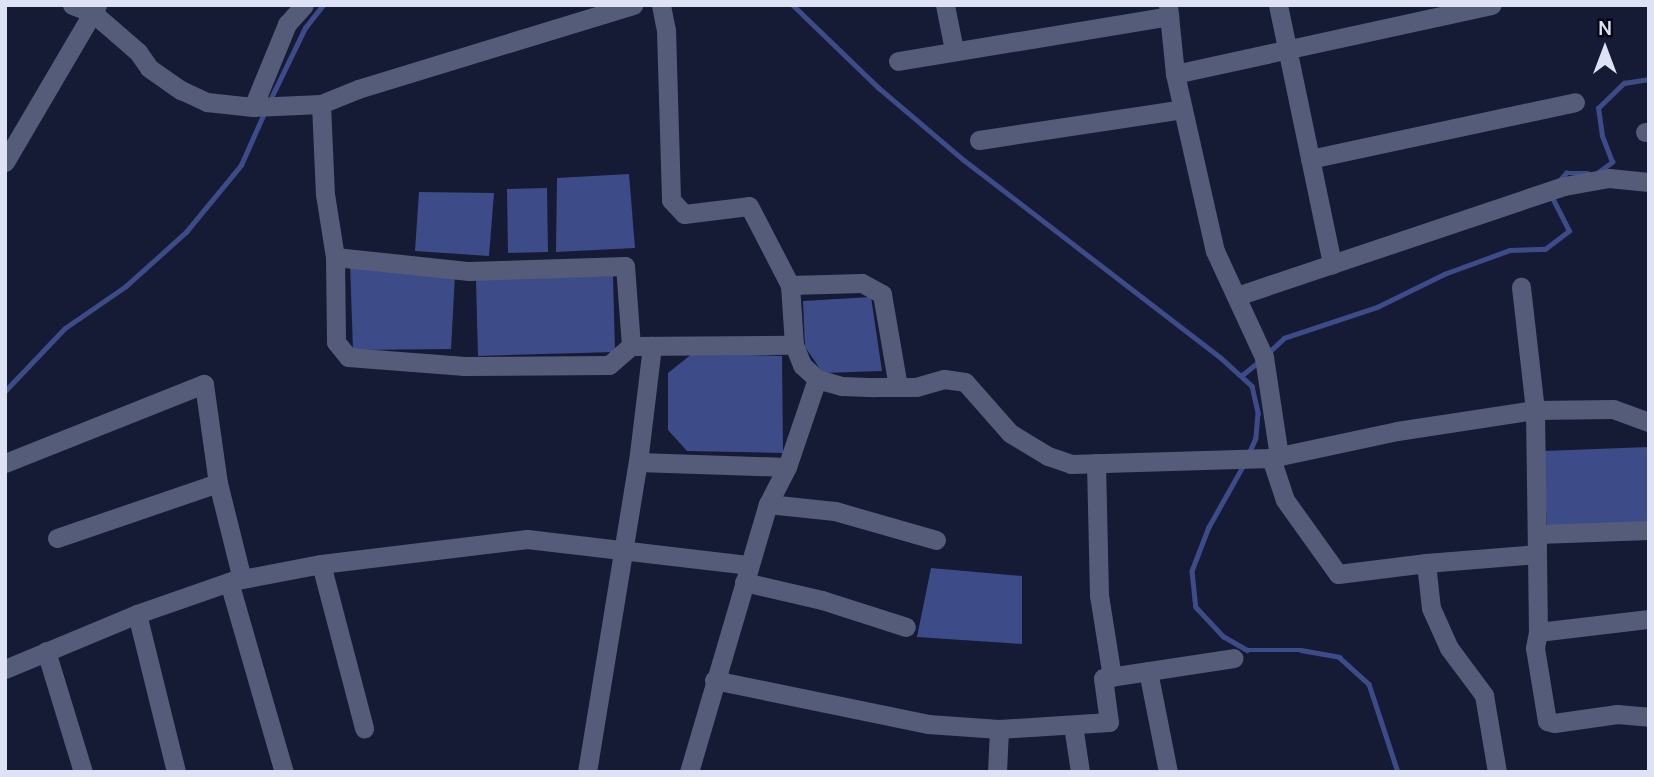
<!DOCTYPE html>
<style>
body{margin:0}
#map{position:relative;width:1654px;height:777px;overflow:hidden;background:#151b34;font-family:Manrope,sans-serif}
div>[style]{position:absolute}
.water>*{inset:0;background:#3d4b89}
.stream>*{height:4.5px;margin:-2.25px;padding:0 2.25px;transform-origin:2.25px;border-radius:2.25px;background:#3d4b89}
.minor>*{height:19px;margin:-9.5px;padding:0 9.5px;transform-origin:9.5px;border-radius:9.5px;background:#545c7a}
span{translate:-50% -50%;white-space:nowrap;text-align:center;line-height:1.15;-webkit-text-stroke:6px #050711;paint-order:stroke}
.frame{position:absolute;inset:0;border:7px solid #dde2f4;pointer-events:none}
.north{position:absolute;left:1570px;top:14px;width:70px;height:70px;-webkit-text-stroke:5px #050711;paint-order:stroke;rotate:0deg;font-size:19px;font-weight:700;line-height:28px;text-align:center;color:#dde2f4}
.north::after{content:'';display:block;margin:auto;width:24px;height:32px;background:#dde2f4;clip-path:polygon(50% 0,100% 100%,50% 72%,0 100%)}
</style>
<div id="map">
<div class="water">
<i style="clip-path:polygon(629px 174px,635px 248px,556px 252px,557px 178px)"></i>
<i style="clip-path:polygon(547px 188px,548px 252px,508px 253px,507px 189px)"></i>
<i style="clip-path:polygon(419px 192px,494px 193px,489px 256px,415px 251px)"></i>
<i style="clip-path:polygon(350px 263px,455px 274px,451px 349px,353px 350px)"></i>
<i style="clip-path:polygon(613px 276px,615px 352px,478px 356px,476px 280px)"></i>
<i style="clip-path:polygon(871px 297px,882px 371px,823px 373px,805px 347px,803px 301px)"></i>
<i style="clip-path:polygon(693px 353px,782px 356px,783px 453px,687px 451px,668px 430px,668px 373px)"></i>
<i style="clip-path:polygon(1649px 447px,1649px 522px,1547px 526px,1543px 451px)"></i>
<i style="clip-path:polygon(931px 568px,1022px 576px,1022px 644px,917px 637px)"></i>
</div>
<div class="stream">
<i style="left:793px;top:5px;width:120px;rotate:44deg"></i>
<i style="left:879px;top:88px;width:111px;rotate:40.3deg"></i>
<i style="left:964px;top:160px;width:323px;rotate:37.6deg"></i>
<i style="left:1220px;top:357px;width:43px;rotate:42.2deg"></i>
<i style="left:1252px;top:386px;width:28px;rotate:77deg"></i>
<i style="left:1258px;top:413px;width:25px;rotate:95deg"></i>
<i style="left:1256px;top:438px;width:17px;rotate:114deg"></i>
<i style="left:270px;top:100px;width:80px;rotate:-64.1deg"></i>
<i style="left:305px;top:28px;width:29px;rotate:-52deg"></i>
<i style="left:1597px;top:173px;width:19px;rotate:-36deg"></i>
<i style="left:1612px;top:162px;width:28px;rotate:-111deg"></i>
<i style="left:1602px;top:136px;width:28px;rotate:-98deg"></i>
<i style="left:1598px;top:108px;width:36px;rotate:-44deg"></i>
<i style="left:1624px;top:83px;width:25px;rotate:-9deg"></i>
<i style="left:1559px;top:181px;width:11px;rotate:-49deg"></i>
<i style="left:1566px;top:173px;width:22px"></i>
<i style="left:1267px;top:354px;width:23px;rotate:-43deg"></i>
<i style="left:1284px;top:338px;width:98px;rotate:-18.4deg"></i>
<i style="left:1377px;top:307px;width:75px;rotate:-26.2deg"></i>
<i style="left:1444px;top:274px;width:70px;rotate:-20deg"></i>
<i style="left:1510px;top:250px;width:35px;rotate:-2deg"></i>
<i style="left:1545px;top:249px;width:30px;rotate:-37deg"></i>
<i style="left:1569px;top:231px;width:38px;rotate:-117deg"></i>
<i style="left:1241px;top:376px;width:22px;rotate:-39deg"></i>
<i style="left:5px;top:391px;width:87px;rotate:-46.4deg"></i>
<i style="left:65px;top:328px;width:74px;rotate:-34.5deg"></i>
<i style="left:126px;top:286px;width:81px;rotate:-42deg"></i>
<i style="left:186px;top:232px;width:87px;rotate:-50.6deg"></i>
<i style="left:241px;top:165px;width:59px;rotate:-66deg"></i>
<i style="left:1244px;top:465px;width:71px;rotate:119.4deg"></i>
<i style="left:1209px;top:527px;width:47px;rotate:111.1deg"></i>
<i style="left:1192px;top:571px;width:36px;rotate:84deg"></i>
<i style="left:1196px;top:607px;width:40px;rotate:47deg"></i>
<i style="left:1223px;top:636px;width:28px;rotate:30deg"></i>
<i style="left:1247px;top:650px;width:54px"></i>
<i style="left:1301px;top:650px;width:39px;rotate:10deg"></i>
<i style="left:1339px;top:657px;width:40px;rotate:42deg"></i>
<i style="left:1369px;top:684px;width:93px;rotate:71.8deg"></i>
</div>
<div class="minor">
<i style="left:72px;top:5px;width:22px;rotate:21deg"></i>
<i style="left:93px;top:13px;width:60px;rotate:40.9deg"></i>
<i style="left:138px;top:52px;width:19px;rotate:55deg"></i>
<i style="left:149px;top:68px;width:39px;rotate:35deg"></i>
<i style="left:181px;top:90px;width:29px;rotate:25deg"></i>
<i style="left:207px;top:102px;width:46px;rotate:6.2deg"></i>
<i style="left:253px;top:107px;width:68px;rotate:-2.5deg"></i>
<i style="left:321px;top:104px;width:40px;rotate:-22deg"></i>
<i style="left:358px;top:89px;width:288px;rotate:-17deg"></i>
<i style="left:661px;top:5px;width:25px;rotate:79deg"></i>
<i style="left:666px;top:30px;width:170px;rotate:88.3deg"></i>
<i style="left:671px;top:200px;width:19px;rotate:47deg"></i>
<i style="left:684px;top:214px;width:65px;rotate:-7deg"></i>
<i style="left:749px;top:206px;width:89px;rotate:62.6deg"></i>
<i style="left:790px;top:285px;width:60px;rotate:86.2deg"></i>
<i style="left:794px;top:345px;width:22px;rotate:68deg"></i>
<i style="left:802px;top:365px;width:21px;rotate:43deg"></i>
<i style="left:817px;top:379px;width:26px;rotate:16deg"></i>
<i style="left:842px;top:386px;width:33px;rotate:2deg"></i>
<i style="left:875px;top:387px;width:41px"></i>
<i style="left:916px;top:387px;width:29px;rotate:-16deg"></i>
<i style="left:944px;top:379px;width:21px;rotate:8deg"></i>
<i style="left:965px;top:382px;width:68px;rotate:48.6deg"></i>
<i style="left:1010px;top:433px;width:44px;rotate:31.2deg"></i>
<i style="left:1048px;top:456px;width:24px;rotate:19deg"></i>
<i style="left:1071px;top:464px;width:200px;rotate:-1.7deg"></i>
<i style="left:1271px;top:458px;width:129px;rotate:-12.1deg"></i>
<i style="left:1397px;top:431px;width:140px;rotate:-8.7deg"></i>
<i style="left:1535px;top:410px;width:78px;rotate:-0.7deg"></i>
<i style="left:1613px;top:409px;width:38px;rotate:20deg"></i>
<i style="left:945px;top:5px;width:46px;rotate:78.7deg"></i>
<i style="left:1168px;top:5px;width:69px;rotate:84.2deg"></i>
<i style="left:1175px;top:74px;width:181px;rotate:77.3deg"></i>
<i style="left:1215px;top:251px;width:117px;rotate:65.2deg"></i>
<i style="left:1264px;top:357px;width:100px;rotate:81.4deg"></i>
<i style="left:1278px;top:5px;width:265px;rotate:78.2deg"></i>
<i style="left:898px;top:61px;width:275px;rotate:-9.4deg"></i>
<i style="left:1175px;top:74px;width:324px;rotate:-12.3deg"></i>
<i style="left:321px;top:104px;width:90px;rotate:87.5deg"></i>
<i style="left:325px;top:194px;width:64px;rotate:81deg"></i>
<i style="left:335px;top:257px;width:85px;rotate:89.3deg"></i>
<i style="left:336px;top:342px;width:19px;rotate:51deg"></i>
<i style="left:348px;top:357px;width:117px;rotate:4.4deg"></i>
<i style="left:465px;top:366px;width:144px;rotate:-0.4deg"></i>
<i style="left:609px;top:365px;width:29px;rotate:-41deg"></i>
<i style="left:631px;top:346px;width:163px;rotate:-0.4deg"></i>
<i style="left:253px;top:107px;width:90px;rotate:-67.7deg"></i>
<i style="left:287px;top:24px;width:25px;rotate:-48deg"></i>
<i style="left:1645px;top:132px;width:4px"></i>
<i style="left:979px;top:140px;width:206px;rotate:-8.6deg"></i>
<i style="left:1310px;top:159px;width:271px;rotate:-12.1deg"></i>
<i style="left:5px;top:162px;width:182px;rotate:-59.6deg"></i>
<i style="left:335px;top:257px;width:135px;rotate:6deg"></i>
<i style="left:469px;top:271px;width:156px;rotate:-1.8deg"></i>
<i style="left:625px;top:266px;width:80px;rotate:85.7deg"></i>
<i style="left:790px;top:285px;width:72px;rotate:-1.6deg"></i>
<i style="left:862px;top:283px;width:23px;rotate:29deg"></i>
<i style="left:882px;top:294px;width:94px;rotate:80.2deg"></i>
<i style="left:1237px;top:296px;width:345px;rotate:-18.6deg"></i>
<i style="left:1564px;top:186px;width:46px;rotate:-10.1deg"></i>
<i style="left:1609px;top:178px;width:40px;rotate:5.7deg"></i>
<i style="left:1271px;top:458px;width:44px;rotate:71.6deg"></i>
<i style="left:1285px;top:500px;width:91px;rotate:54.4deg"></i>
<i style="left:1338px;top:574px;width:89px;rotate:-7.1deg"></i>
<i style="left:1426px;top:563px;width:45px;rotate:83.7deg"></i>
<i style="left:1431px;top:608px;width:44px;rotate:65.8deg"></i>
<i style="left:1449px;top:648px;width:59px;rotate:53.3deg"></i>
<i style="left:1484px;top:695px;width:78px;rotate:80.4deg"></i>
<i style="left:638px;top:462px;width:149px;rotate:1.9deg"></i>
<i style="left:5px;top:463px;width:214px;rotate:-21.7deg"></i>
<i style="left:204px;top:384px;width:100px;rotate:82deg"></i>
<i style="left:218px;top:483px;width:99px;rotate:76deg"></i>
<i style="left:1096px;top:463px;width:132px;rotate:88.7deg"></i>
<i style="left:1099px;top:595px;width:83px;rotate:81deg"></i>
<i style="left:768px;top:504px;width:67px;rotate:6deg"></i>
<i style="left:835px;top:511px;width:105px;rotate:16deg"></i>
<i style="left:1538px;top:534px;width:111px;rotate:-2.1deg"></i>
<i style="left:57px;top:538px;width:170px;rotate:-18.9deg"></i>
<i style="left:1537px;top:554px;width:78px;rotate:89.3deg"></i>
<i style="left:1538px;top:632px;width:16px;rotate:101deg"></i>
<i style="left:1535px;top:648px;width:74px;rotate:80.7deg"></i>
<i style="left:1547px;top:721px;width:7px;rotate:16deg"></i>
<i style="left:1554px;top:723px;width:64px;rotate:-8.1deg"></i>
<i style="left:1617px;top:714px;width:32px;rotate:5deg"></i>
<i style="left:1426px;top:563px;width:111px;rotate:-4.6deg"></i>
<i style="left:1537px;top:554px;width:144px;rotate:-90.8deg"></i>
<i style="left:1535px;top:410px;width:124px;rotate:-96.5deg"></i>
<i style="left:321px;top:564px;width:170px;rotate:75.3deg"></i>
<i style="left:229px;top:582px;width:198px;rotate:73.9deg"></i>
<i style="left:744px;top:582px;width:80px;rotate:13deg"></i>
<i style="left:822px;top:600px;width:88px;rotate:17.8deg"></i>
<i style="left:137px;top:614px;width:163px;rotate:76.1deg"></i>
<i style="left:1538px;top:632px;width:112px;rotate:-6.7deg"></i>
<i style="left:46px;top:651px;width:127px;rotate:73deg"></i>
<i style="left:5px;top:669px;width:143px;rotate:-22.6deg"></i>
<i style="left:137px;top:614px;width:101px;rotate:-19.2deg"></i>
<i style="left:232px;top:581px;width:91px;rotate:-10.8deg"></i>
<i style="left:321px;top:564px;width:208px;rotate:-6.9deg"></i>
<i style="left:527px;top:539px;width:224px;rotate:6.7deg"></i>
<i style="left:1148px;top:671px;width:103px;rotate:78.8deg"></i>
<i style="left:714px;top:680px;width:218px;rotate:11.6deg"></i>
<i style="left:928px;top:724px;width:71px;rotate:4deg"></i>
<i style="left:999px;top:729px;width:110px;rotate:-3.6deg"></i>
<i style="left:1109px;top:722px;width:44px;rotate:-97.8deg"></i>
<i style="left:1103px;top:678px;width:132px;rotate:-8.7deg"></i>
<i style="left:1073px;top:725px;width:48px;rotate:81.5deg"></i>
<i style="left:587px;top:772px;width:314px;rotate:-80.7deg"></i>
<i style="left:638px;top:462px;width:117px;rotate:-83.1deg"></i>
<i style="left:689px;top:772px;width:279px;rotate:-73.6deg"></i>
<i style="left:768px;top:504px;width:42px;rotate:-62.8deg"></i>
<i style="left:787px;top:467px;width:93px;rotate:-71.2deg"></i>
<i style="left:997px;top:772px;width:43px;rotate:-87.3deg"></i>
</div>
<div class="frame"></div>
<div class="north">N</div>
</div>
